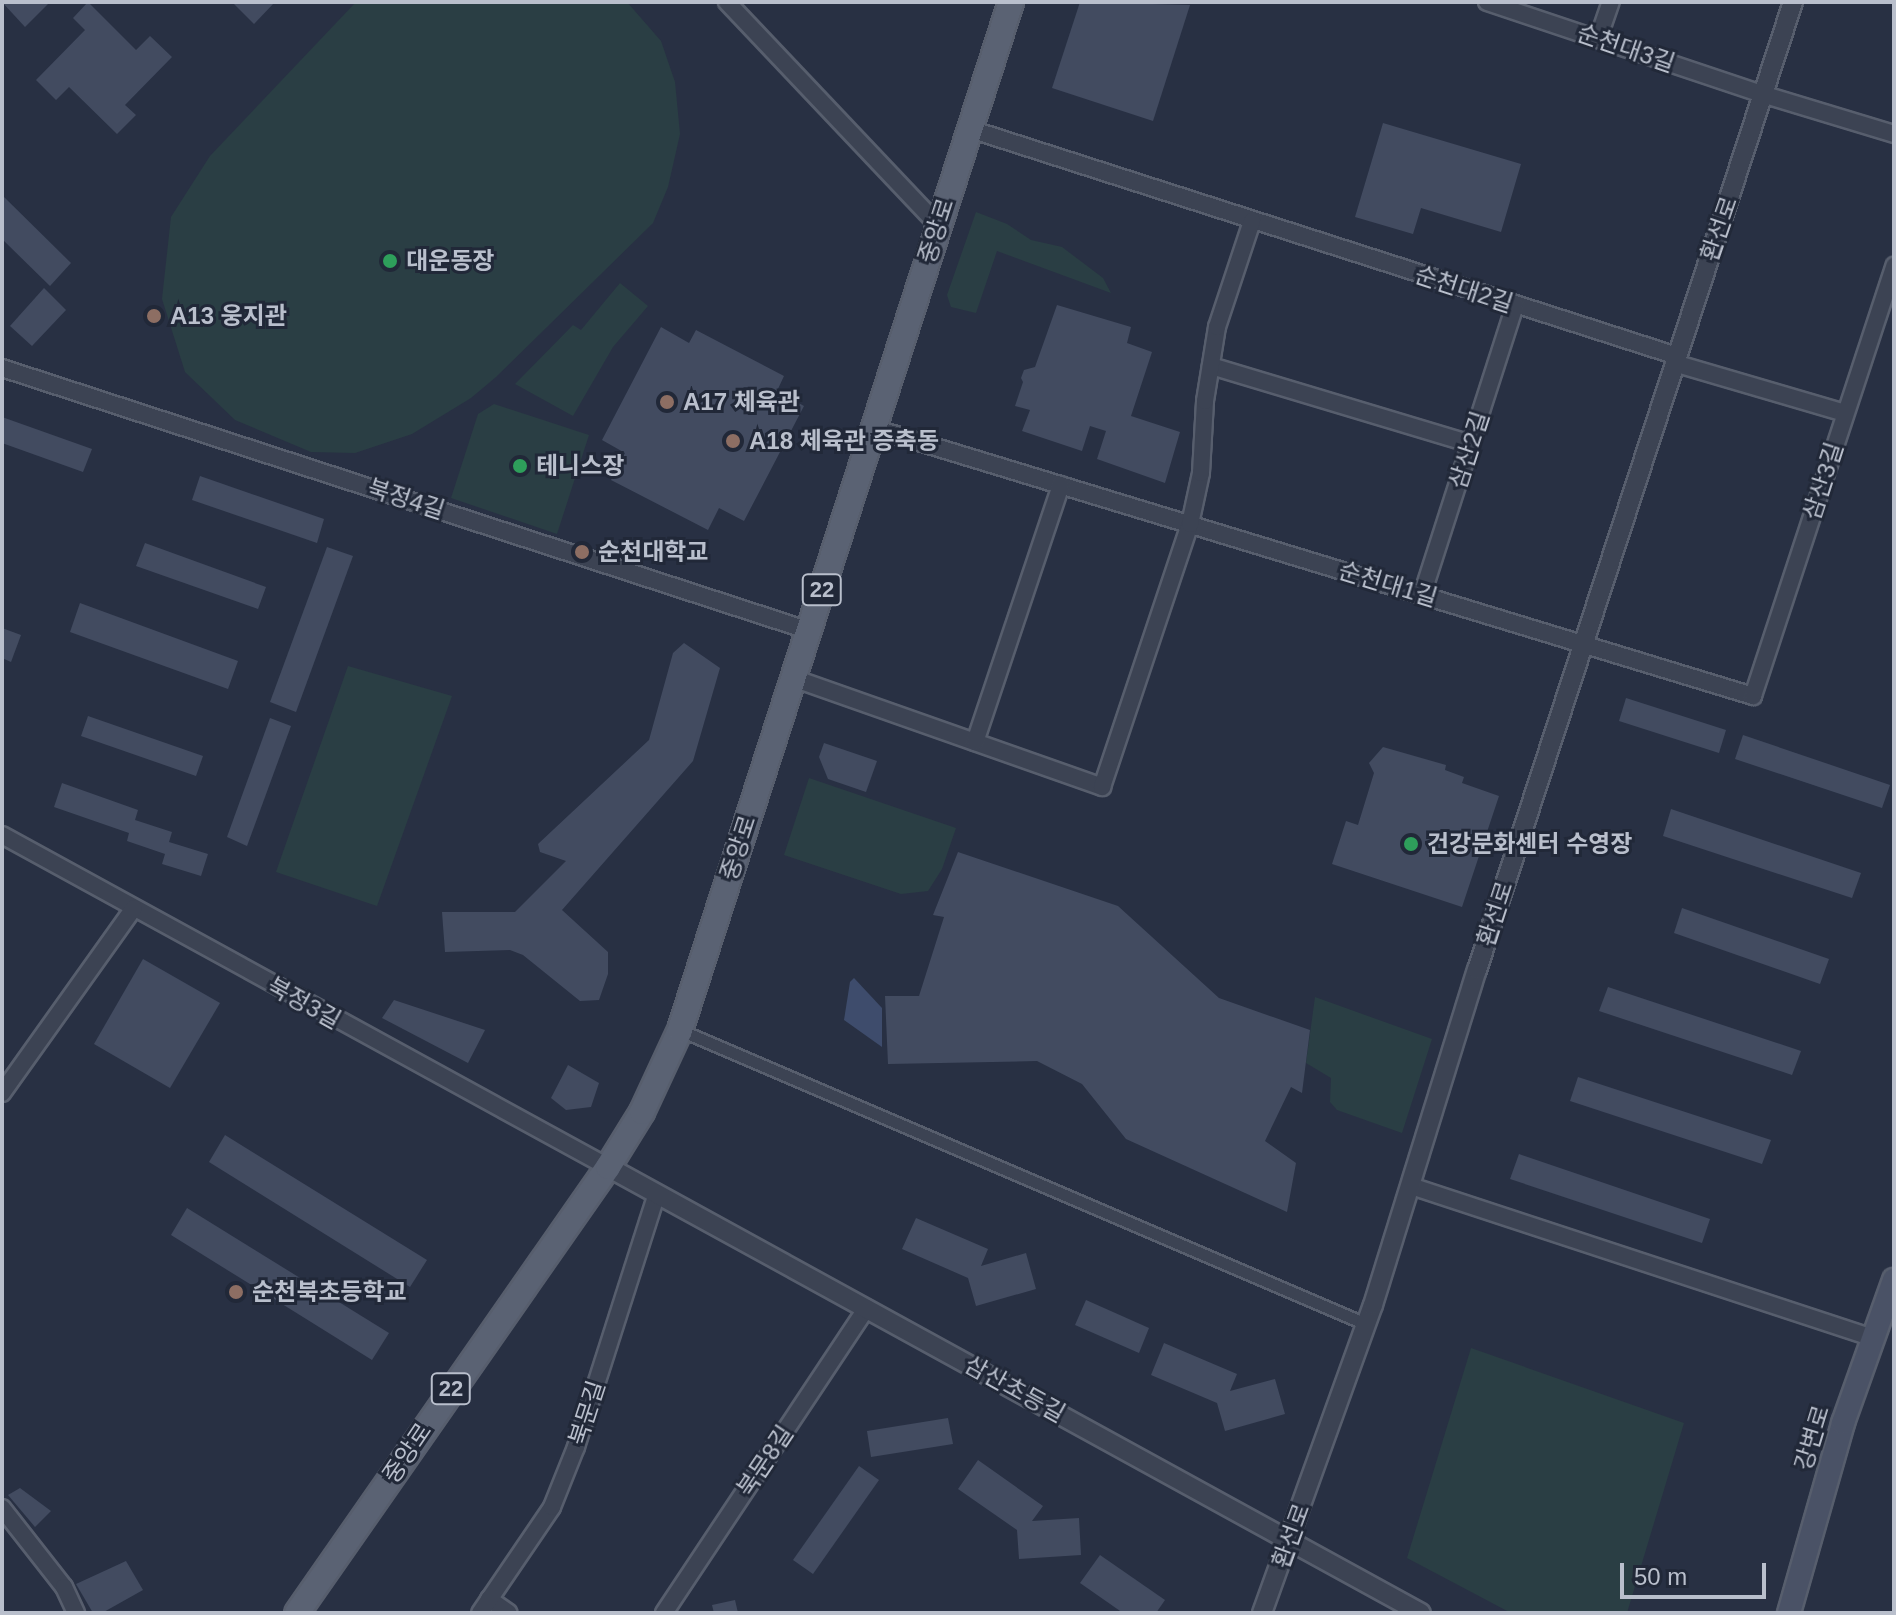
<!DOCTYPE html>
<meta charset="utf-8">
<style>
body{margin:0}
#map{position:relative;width:1896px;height:1615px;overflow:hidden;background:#283043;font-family:Helvetica,"Noto Sans KR",sans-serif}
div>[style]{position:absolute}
.green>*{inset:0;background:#2a3e44}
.water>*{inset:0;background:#3e4c6c}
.building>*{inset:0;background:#424b60}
.roads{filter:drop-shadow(2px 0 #575e6d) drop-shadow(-2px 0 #575e6d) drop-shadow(0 2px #575e6d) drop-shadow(0 -2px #575e6d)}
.pedestrian>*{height:11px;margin:-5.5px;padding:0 5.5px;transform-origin:5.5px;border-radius:5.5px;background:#3c4353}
.minor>*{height:16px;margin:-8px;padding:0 8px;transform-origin:8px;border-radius:8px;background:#3c4353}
.tertiary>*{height:18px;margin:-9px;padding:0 9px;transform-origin:9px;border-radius:9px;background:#3c4353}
.secondary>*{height:22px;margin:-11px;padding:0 11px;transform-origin:11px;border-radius:11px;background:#4a5266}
.primary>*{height:24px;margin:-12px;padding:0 12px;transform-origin:12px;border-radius:12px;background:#5a6273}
.dots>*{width:22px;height:22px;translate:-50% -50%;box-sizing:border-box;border:4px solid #212838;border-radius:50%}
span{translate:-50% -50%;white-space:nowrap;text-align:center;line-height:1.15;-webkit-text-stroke:6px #212838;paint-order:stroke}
.shield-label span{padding:2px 6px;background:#212838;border:2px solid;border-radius:6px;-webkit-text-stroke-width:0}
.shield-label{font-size:22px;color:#b9bfcc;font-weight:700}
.street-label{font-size:24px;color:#b9bfcc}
.poi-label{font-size:24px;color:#b9bfcc;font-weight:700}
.left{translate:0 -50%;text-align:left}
.frame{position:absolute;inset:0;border:4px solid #b9bfcc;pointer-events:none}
.scale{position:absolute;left:1620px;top:1563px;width:146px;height:36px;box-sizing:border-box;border:4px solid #b9bfcc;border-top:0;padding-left:10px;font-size:24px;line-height:28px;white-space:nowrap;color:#b9bfcc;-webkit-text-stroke:6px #212838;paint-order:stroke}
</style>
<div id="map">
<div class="green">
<i style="clip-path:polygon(356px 2px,627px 2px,661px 41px,675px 82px,680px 134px,668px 187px,653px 223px,496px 377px,471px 398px,412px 434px,355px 453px,311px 452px,235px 420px,185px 372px,162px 299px,171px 217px,210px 156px)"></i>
<i style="clip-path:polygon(976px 212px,1007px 224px,1031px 240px,1062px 247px,1103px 278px,1111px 293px,997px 251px,976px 313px,951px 307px,947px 295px)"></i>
<i style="clip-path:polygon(620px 283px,648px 306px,613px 347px,573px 416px,515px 384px,573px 325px,581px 330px)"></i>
<i style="clip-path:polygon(494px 404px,589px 435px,557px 534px,451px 498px,478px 414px)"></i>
<i style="clip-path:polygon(348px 666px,452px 696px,377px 906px,276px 872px)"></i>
<i style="clip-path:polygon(809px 778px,956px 828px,942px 869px,928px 891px,901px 894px,784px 855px)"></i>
<i style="clip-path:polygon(1315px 997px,1432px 1039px,1402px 1133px,1337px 1110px,1330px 1102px,1331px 1078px,1306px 1063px)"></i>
<i style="clip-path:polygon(1471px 1348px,1684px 1423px,1627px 1613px,1511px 1613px,1407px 1558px)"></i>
</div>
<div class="water">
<i style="clip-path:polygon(854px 978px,882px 1008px,882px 1047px,844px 1020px,850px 982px)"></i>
</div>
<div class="building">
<i style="clip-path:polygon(2px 2px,50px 2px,25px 27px)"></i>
<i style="clip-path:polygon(88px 2px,136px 50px,150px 36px,172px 57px,125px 105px,136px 115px,117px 134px,69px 87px,56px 100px,36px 80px,85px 30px,73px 18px)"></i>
<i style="clip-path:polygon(232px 2px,275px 2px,254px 24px)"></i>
<i style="clip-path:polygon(1080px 2px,1190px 5px,1153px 121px,1052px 88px)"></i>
<i style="clip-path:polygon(1383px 123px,1521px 164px,1501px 232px,1421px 208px,1413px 234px,1355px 217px)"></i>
<i style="clip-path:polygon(2px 195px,71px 263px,50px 286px,2px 239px)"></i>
<i style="clip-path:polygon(44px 288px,66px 310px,32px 346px,10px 326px)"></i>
<i style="clip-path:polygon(1057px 305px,1131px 327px,1127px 343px,1152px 352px,1131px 416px,1180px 432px,1165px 483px,1097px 459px,1106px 431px,1090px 426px,1082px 451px,1022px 431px,1030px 410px,1015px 406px,1023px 382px,1021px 378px,1024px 370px,1035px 367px)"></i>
<i style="clip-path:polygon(661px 327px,689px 343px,696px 330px,784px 376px,777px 391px,804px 406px,744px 521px,719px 508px,708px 530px,611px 480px,625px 453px,602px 440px)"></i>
<i style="clip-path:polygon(2px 417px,92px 449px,83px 472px,2px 443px)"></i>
<i style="clip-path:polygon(200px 476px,324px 519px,317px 543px,192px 500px)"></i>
<i style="clip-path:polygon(145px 543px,266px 587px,258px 609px,136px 566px)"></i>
<i style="clip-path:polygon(327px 547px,353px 556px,296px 712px,270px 702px)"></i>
<i style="clip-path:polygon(80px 603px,238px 661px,228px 689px,70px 632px)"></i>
<i style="clip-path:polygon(2px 628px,21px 635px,11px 662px,2px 658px)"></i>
<i style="clip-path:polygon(684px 643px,720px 668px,693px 761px,562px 910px,608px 952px,608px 974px,599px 1000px,580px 1001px,523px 955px,510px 950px,445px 952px,442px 912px,515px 912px,566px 861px,540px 852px,538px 844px,649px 740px,673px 653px)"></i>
<i style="clip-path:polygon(1626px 698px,1726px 730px,1719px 753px,1619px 721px)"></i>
<i style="clip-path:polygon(88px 716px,203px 756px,196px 776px,81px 736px)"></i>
<i style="clip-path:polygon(270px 718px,291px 726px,247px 846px,227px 837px)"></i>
<i style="clip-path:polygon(1743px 735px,1890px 785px,1882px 808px,1735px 759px)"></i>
<i style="clip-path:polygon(824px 743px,877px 761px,866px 792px,828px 779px,819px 757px)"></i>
<i style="clip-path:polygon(1383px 747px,1446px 765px,1445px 770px,1464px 777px,1462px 783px,1499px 796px,1462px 907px,1332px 864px,1346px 821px,1358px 825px,1374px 773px,1369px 763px)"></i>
<i style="clip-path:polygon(62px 783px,138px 810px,135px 820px,172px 832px,169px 842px,208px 854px,201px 876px,162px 864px,165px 854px,127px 841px,129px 833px,54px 807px)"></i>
<i style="clip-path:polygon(1671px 809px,1861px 873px,1852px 898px,1663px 836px)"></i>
<i style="clip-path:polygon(958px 852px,1118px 906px,1219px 998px,1310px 1030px,1302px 1093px,1291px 1087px,1265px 1141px,1296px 1163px,1287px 1212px,1126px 1139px,1082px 1084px,1037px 1061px,888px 1064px,885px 996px,919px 996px,944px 917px,933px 915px)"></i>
<i style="clip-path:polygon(1682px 908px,1829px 959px,1820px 984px,1674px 933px)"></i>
<i style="clip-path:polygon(143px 959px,220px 1003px,170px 1088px,94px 1044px)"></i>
<i style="clip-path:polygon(1608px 987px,1801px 1051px,1792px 1075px,1599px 1011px)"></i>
<i style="clip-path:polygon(394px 1000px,485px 1030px,468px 1063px,382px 1018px)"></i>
<i style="clip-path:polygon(568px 1065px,599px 1083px,591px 1107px,566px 1110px,551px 1098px)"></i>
<i style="clip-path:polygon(1578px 1077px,1771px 1140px,1762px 1164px,1570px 1101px)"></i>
<i style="clip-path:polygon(225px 1135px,427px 1260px,410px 1287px,209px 1162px)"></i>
<i style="clip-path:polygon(1519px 1154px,1710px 1219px,1702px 1243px,1510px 1179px)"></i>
<i style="clip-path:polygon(187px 1208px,389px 1333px,372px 1360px,171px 1235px)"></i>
<i style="clip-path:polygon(916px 1218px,988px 1249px,981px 1266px,1026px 1253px,1036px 1289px,976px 1306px,968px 1278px,902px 1249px)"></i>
<i style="clip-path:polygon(1086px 1300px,1149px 1328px,1139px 1353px,1075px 1325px)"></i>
<i style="clip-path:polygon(1164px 1343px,1237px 1374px,1230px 1391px,1275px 1379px,1285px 1414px,1225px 1431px,1217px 1403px,1151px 1375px)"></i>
<i style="clip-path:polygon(948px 1418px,953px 1444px,871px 1457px,867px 1431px)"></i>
<i style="clip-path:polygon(978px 1460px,1043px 1506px,1032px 1521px,1079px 1518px,1081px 1555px,1019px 1559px,1017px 1530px,958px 1489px)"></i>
<i style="clip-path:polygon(859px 1466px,879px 1480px,813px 1574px,793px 1560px)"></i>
<i style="clip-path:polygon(20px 1488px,51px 1511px,35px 1527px,8px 1495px)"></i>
<i style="clip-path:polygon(1100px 1555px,1165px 1600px,1156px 1613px,1123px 1613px,1080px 1583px)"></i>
<i style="clip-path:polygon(126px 1561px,143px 1590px,102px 1613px,93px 1613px,76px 1584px)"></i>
<i style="clip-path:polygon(735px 1600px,738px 1613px,714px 1613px,712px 1605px)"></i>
</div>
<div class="roads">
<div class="pedestrian">
<i style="left:680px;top:1030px;width:746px;rotate:23.2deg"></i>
</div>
<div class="minor">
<i style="left:727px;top:2px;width:307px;rotate:46.6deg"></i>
<i style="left:1487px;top:2px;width:293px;rotate:18.5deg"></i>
<i style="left:1765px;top:95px;width:135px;rotate:16.8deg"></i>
<i style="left:1598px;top:39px;width:39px;rotate:-71deg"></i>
<i style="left:970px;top:129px;width:743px;rotate:17.8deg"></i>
<i style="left:1674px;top:363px;width:178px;rotate:16.3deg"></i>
<i style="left:1211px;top:366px;width:271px;rotate:16.7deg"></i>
<i style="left:2px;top:368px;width:850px;rotate:18.03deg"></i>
<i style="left:873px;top:428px;width:920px;rotate:16.94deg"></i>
<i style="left:1753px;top:696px;width:453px;rotate:-71.8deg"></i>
<i style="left:1422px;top:595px;width:305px;rotate:-72.2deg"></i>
<i style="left:793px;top:678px;width:328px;rotate:19.4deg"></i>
<i style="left:1102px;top:787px;width:277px;rotate:-71.5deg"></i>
<i style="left:1190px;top:524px;width:52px;rotate:-77.8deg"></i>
<i style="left:1201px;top:473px;width:72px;rotate:-86.8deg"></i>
<i style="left:1205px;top:401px;width:75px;rotate:-80.8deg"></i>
<i style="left:1217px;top:327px;width:112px;rotate:-71.7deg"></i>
<i style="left:975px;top:742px;width:271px;rotate:-71.5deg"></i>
<i style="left:2px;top:835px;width:691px;rotate:28.72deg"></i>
<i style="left:2px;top:1093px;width:227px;rotate:-54.5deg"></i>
<i style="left:1411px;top:1186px;width:485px;rotate:18.2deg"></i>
<i style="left:2px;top:1508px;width:100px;rotate:51.9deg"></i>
<i style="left:64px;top:1587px;width:29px;rotate:65deg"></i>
<i style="left:489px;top:1599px;width:24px;rotate:35deg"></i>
<i style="left:480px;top:1613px;width:128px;rotate:-55.8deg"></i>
<i style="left:552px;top:1507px;width:65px;rotate:-68.2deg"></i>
<i style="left:576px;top:1447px;width:263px;rotate:-72.3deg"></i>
<i style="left:664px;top:1613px;width:366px;rotate:-56.4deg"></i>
</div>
<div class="tertiary">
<i style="left:608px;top:1167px;width:927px;rotate:28.75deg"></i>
<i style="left:1262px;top:1613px;width:327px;rotate:-70.2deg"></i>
<i style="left:1373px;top:1305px;width:351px;rotate:-72.8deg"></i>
<i style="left:1477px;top:970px;width:1018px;rotate:-71.92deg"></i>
</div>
<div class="secondary">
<i style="left:1789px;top:1613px;width:198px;rotate:-74.1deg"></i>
<i style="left:1843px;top:1423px;width:152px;rotate:-70.4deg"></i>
</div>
<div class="primary">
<i style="left:297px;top:1613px;width:544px;rotate:-55.11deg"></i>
<i style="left:608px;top:1167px;width:65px;rotate:-58.3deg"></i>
<i style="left:642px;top:1112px;width:90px;rotate:-65.1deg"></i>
<i style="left:680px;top:1030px;width:1080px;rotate:-72.15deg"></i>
</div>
</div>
<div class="dots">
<i style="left:390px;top:261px;background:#2e9e5b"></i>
<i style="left:154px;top:316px;background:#8d6e63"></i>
<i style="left:667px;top:402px;background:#8d6e63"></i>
<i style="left:733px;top:441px;background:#8d6e63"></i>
<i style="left:520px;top:466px;background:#2e9e5b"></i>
<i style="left:582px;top:552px;background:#8d6e63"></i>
<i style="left:1411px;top:844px;background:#2e9e5b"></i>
<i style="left:236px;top:1292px;background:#8d6e63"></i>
</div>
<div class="shield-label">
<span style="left:822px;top:590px">22</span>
<span style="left:451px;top:1389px">22</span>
</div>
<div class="street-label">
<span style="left:1626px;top:48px;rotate:19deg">순천대3길</span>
<span style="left:1719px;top:229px;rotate:-71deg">환선로</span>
<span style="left:936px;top:231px;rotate:-72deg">중앙로</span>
<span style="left:1464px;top:289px;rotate:18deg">순천대2길</span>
<span style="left:1469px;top:450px;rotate:-72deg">삼산2길</span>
<span style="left:1823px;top:481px;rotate:-72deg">삼산3길</span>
<span style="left:406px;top:499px;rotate:18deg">북정4길</span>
<span style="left:1388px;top:584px;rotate:17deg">순천대1길</span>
<span style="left:738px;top:848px;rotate:-72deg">중앙로</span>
<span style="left:1495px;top:914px;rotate:-72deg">환선로</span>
<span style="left:304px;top:1003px;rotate:29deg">북정3길</span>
<span style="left:1015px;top:1389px;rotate:29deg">삼산초등길</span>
<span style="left:587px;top:1413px;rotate:-72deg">북문길</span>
<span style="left:1812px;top:1438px;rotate:-73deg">강변로</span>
<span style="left:407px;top:1453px;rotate:-56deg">중앙로</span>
<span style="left:765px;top:1461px;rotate:-56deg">북문8길</span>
<span style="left:1291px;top:1536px;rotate:-70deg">환선로</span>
</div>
<div class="poi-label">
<span class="left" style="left:406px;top:261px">대운동장</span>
<span class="left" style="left:170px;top:316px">A13 웅지관</span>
<span class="left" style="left:683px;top:402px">A17 체육관</span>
<span class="left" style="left:749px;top:441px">A18 체육관 증축동</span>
<span class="left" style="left:536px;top:466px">테니스장</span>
<span class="left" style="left:598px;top:552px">순천대학교</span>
<span class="left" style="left:1427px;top:844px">건강문화센터 수영장</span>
<span class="left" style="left:252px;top:1292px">순천북초등학교</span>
</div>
<div class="frame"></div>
<div class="scale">50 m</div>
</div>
